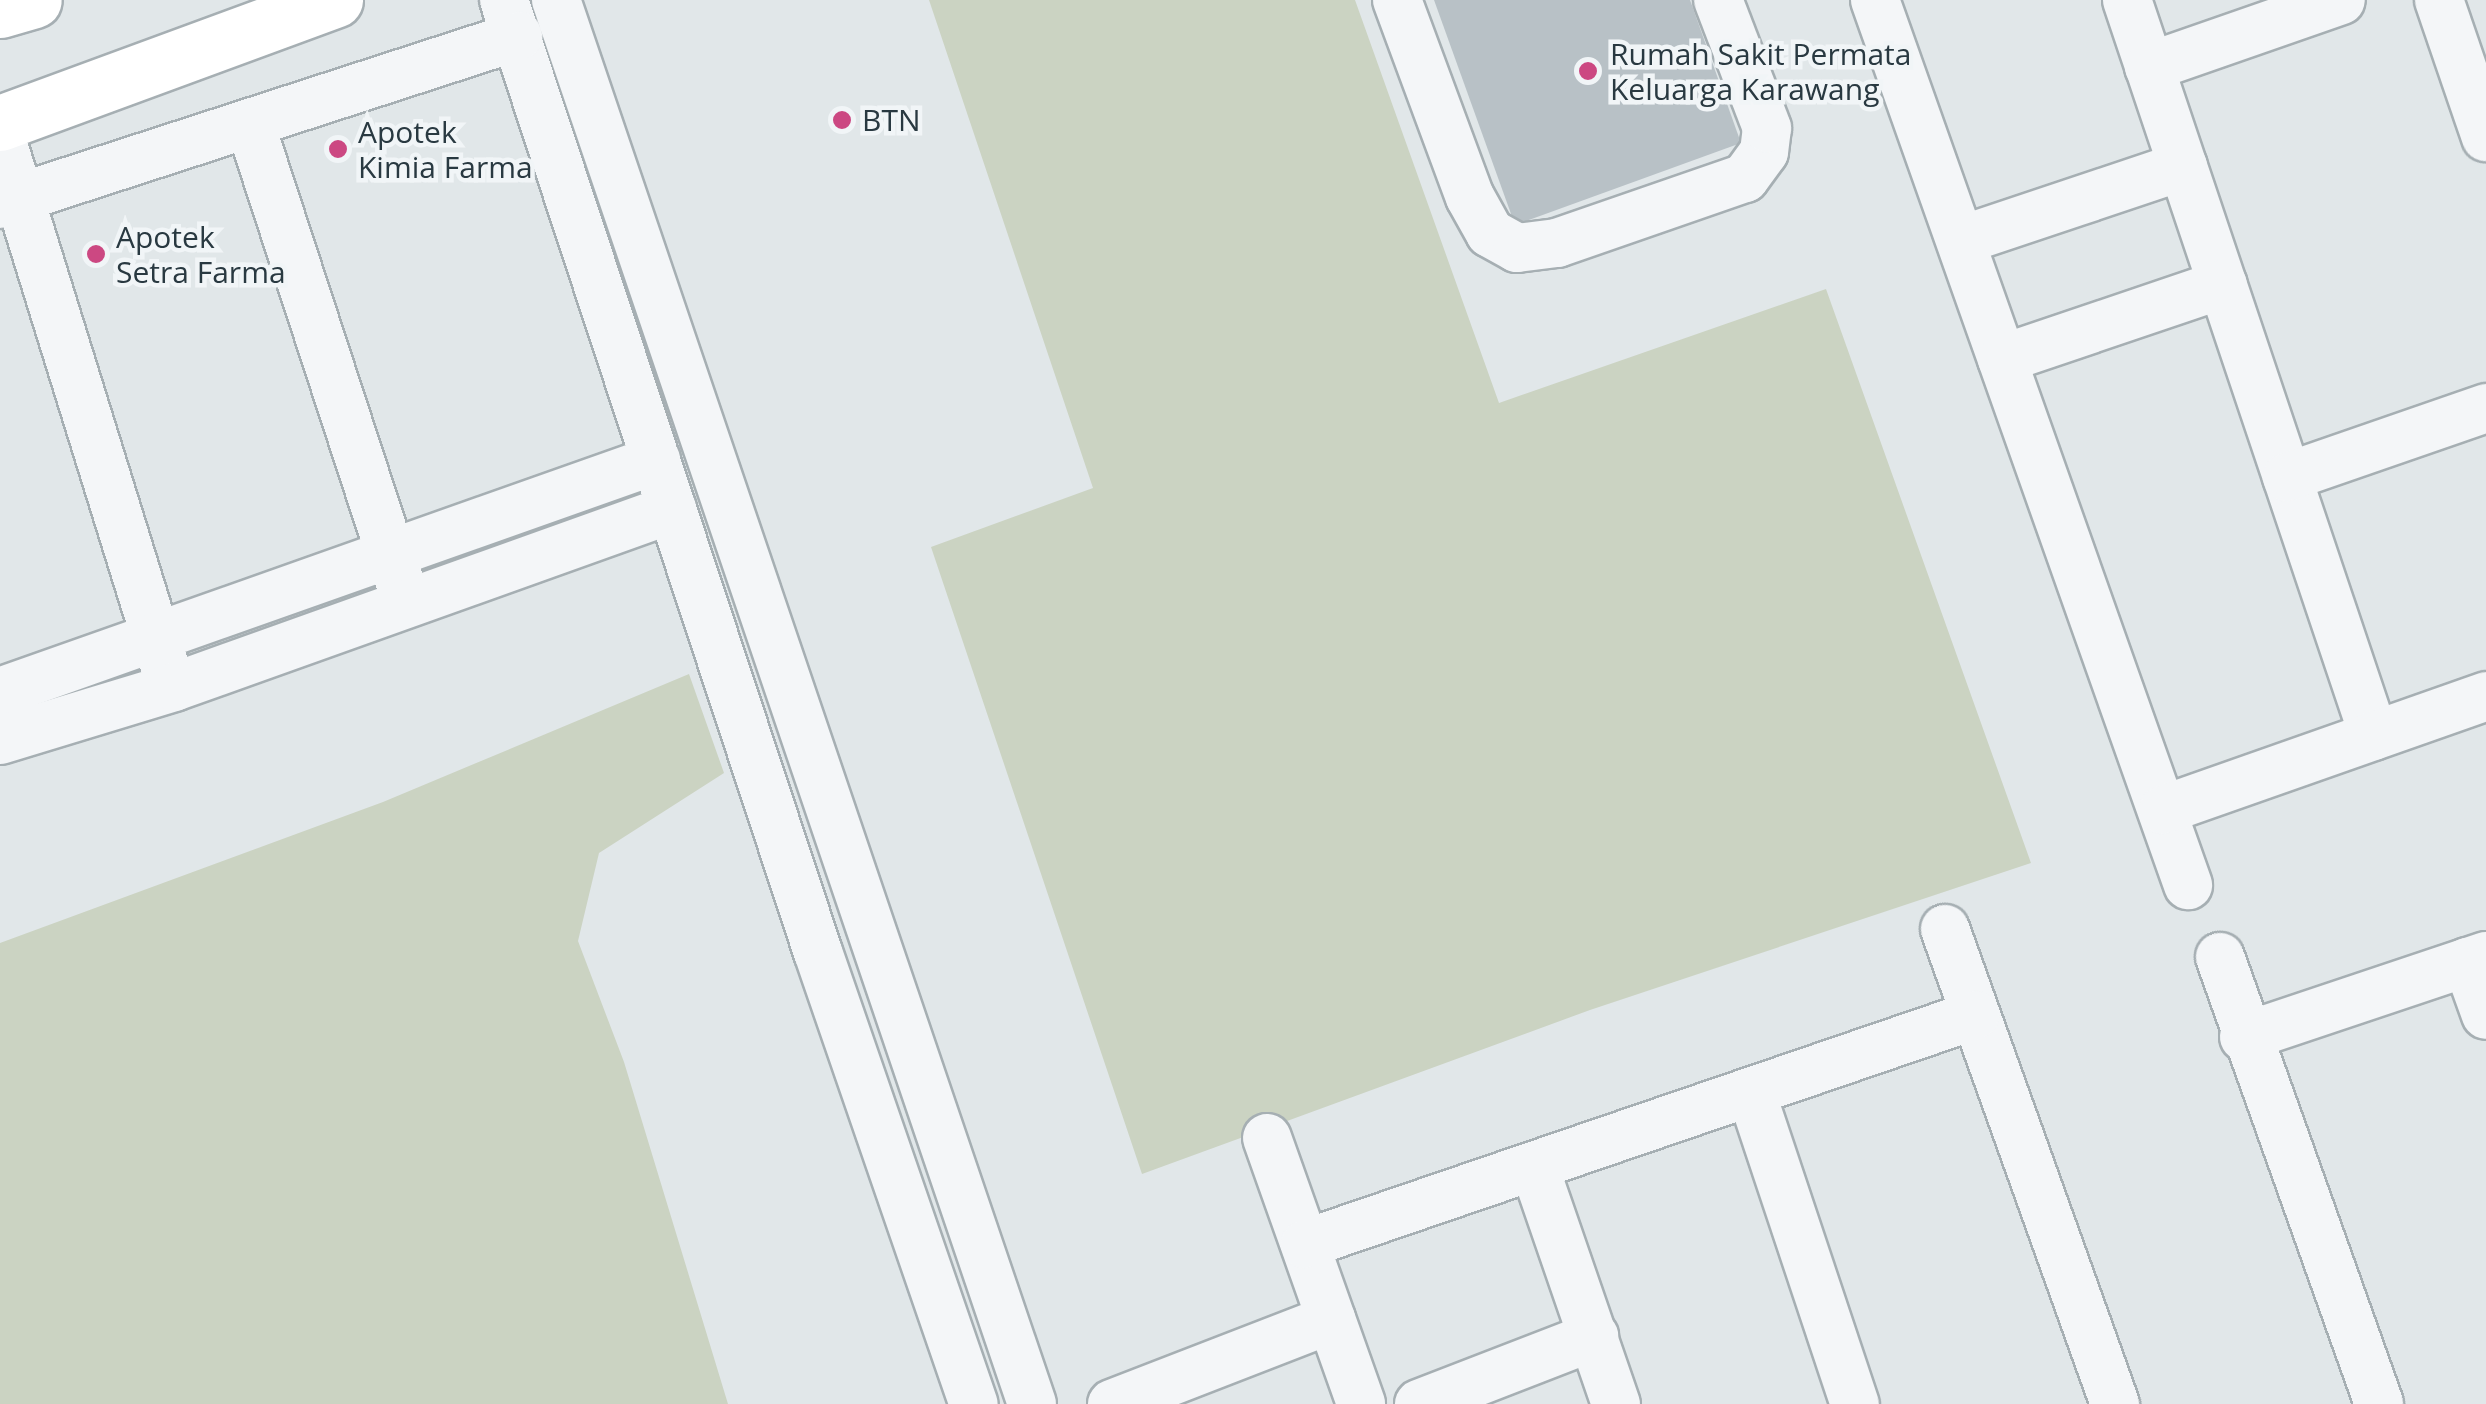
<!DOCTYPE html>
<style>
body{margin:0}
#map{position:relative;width:2486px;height:1404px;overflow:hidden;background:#e1e7e9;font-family:"Open Sans",sans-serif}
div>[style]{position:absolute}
.green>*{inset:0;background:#cbd3c2}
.building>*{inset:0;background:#b8c1c6}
.roads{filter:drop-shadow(2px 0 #a6afb3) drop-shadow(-2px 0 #a6afb3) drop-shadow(0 2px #a6afb3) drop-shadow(0 -2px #a6afb3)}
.minor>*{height:48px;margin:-24px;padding:0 24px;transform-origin:24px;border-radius:24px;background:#f4f6f8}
.major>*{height:55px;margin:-27.5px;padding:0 27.5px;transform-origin:27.5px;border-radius:27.5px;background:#fff}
.dots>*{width:28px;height:28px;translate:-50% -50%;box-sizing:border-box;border:5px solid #f1f5f7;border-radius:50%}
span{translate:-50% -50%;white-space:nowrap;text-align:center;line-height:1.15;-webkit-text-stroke:9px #f1f5f7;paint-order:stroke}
.poi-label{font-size:30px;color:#293941}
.left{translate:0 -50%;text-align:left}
</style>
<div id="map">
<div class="green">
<i style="clip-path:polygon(929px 0,1355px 0,1499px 403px,1826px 289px,2031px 863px,1590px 1010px,1142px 1174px,931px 547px,1093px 488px)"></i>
<i style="clip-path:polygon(689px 674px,724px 773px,599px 853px,578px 941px,624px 1062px,728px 1404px,0 1404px,0 943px,383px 802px)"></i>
</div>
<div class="building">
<i style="clip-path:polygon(1434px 0,1690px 0,1741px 143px,1515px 225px)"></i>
</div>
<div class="roads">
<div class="minor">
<i style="left:504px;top:0;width:1002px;rotate:71.75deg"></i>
<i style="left:818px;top:952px;width:478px;rotate:71deg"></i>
<i style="left:556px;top:0;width:1482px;rotate:71.27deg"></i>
<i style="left:1397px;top:0;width:210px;rotate:69.7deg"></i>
<i style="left:1470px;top:197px;width:41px;rotate:60.9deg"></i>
<i style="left:1490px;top:233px;width:31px;rotate:29deg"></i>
<i style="left:1517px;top:248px;width:40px;rotate:-7.1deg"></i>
<i style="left:1557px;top:243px;width:199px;rotate:-19.1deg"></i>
<i style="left:1745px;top:178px;width:32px;rotate:-54deg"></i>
<i style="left:1764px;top:152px;width:24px;rotate:-83deg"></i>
<i style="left:1767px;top:128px;width:137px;rotate:-110.9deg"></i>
<i style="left:1875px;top:0;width:939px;rotate:70.52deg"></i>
<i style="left:2127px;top:0;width:776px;rotate:71.45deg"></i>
<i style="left:2439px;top:0;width:145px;rotate:71.1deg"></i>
<i style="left:2149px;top:67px;width:203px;rotate:-19.2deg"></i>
<i style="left:250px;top:124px;width:484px;rotate:71.9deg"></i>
<i style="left:0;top:135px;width:560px;rotate:72.76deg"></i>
<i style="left:0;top:204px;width:545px;rotate:-17.97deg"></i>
<i style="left:1962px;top:240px;width:233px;rotate:-18.5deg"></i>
<i style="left:2002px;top:359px;width:233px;rotate:-18.7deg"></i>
<i style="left:2287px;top:477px;width:211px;rotate:-19.1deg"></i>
<i style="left:0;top:692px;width:696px;rotate:-19.48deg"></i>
<i style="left:0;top:740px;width:182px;rotate:-16.9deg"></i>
<i style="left:174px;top:687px;width:529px;rotate:-19.67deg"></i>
<i style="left:2163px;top:810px;width:343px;rotate:-19.4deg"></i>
<i style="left:1945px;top:929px;width:505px;rotate:70.31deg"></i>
<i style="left:2220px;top:957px;width:474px;rotate:70.4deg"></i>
<i style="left:2467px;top:962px;width:56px;rotate:70.3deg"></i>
<i style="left:2244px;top:1037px;width:255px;rotate:-18.5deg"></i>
<i style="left:1751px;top:1092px;width:329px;rotate:71.6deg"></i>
<i style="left:1267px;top:1138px;width:282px;rotate:70.5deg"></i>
<i style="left:1534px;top:1166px;width:252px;rotate:71deg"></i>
<i style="left:1305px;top:1244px;width:708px;rotate:-18.87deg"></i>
<i style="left:1112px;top:1404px;width:235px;rotate:-21.2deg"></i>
<i style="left:1419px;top:1404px;width:188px;rotate:-21.2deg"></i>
</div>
<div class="major">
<i style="left:0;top:10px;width:35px;rotate:-16deg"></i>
<i style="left:0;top:123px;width:357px;rotate:-20.2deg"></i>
</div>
</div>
<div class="dots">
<i style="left:1588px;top:71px;background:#cc4882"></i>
<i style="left:842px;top:120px;background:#cc4882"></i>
<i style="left:338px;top:149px;background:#cc4882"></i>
<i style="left:96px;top:254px;background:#cc4882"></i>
</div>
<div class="poi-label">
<span class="left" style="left:1610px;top:71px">Rumah Sakit Permata<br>Keluarga Karawang</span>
<span class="left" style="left:862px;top:120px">BTN</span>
<span class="left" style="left:358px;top:149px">Apotek<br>Kimia Farma</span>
<span class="left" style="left:116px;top:254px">Apotek<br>Setra Farma</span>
</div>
</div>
